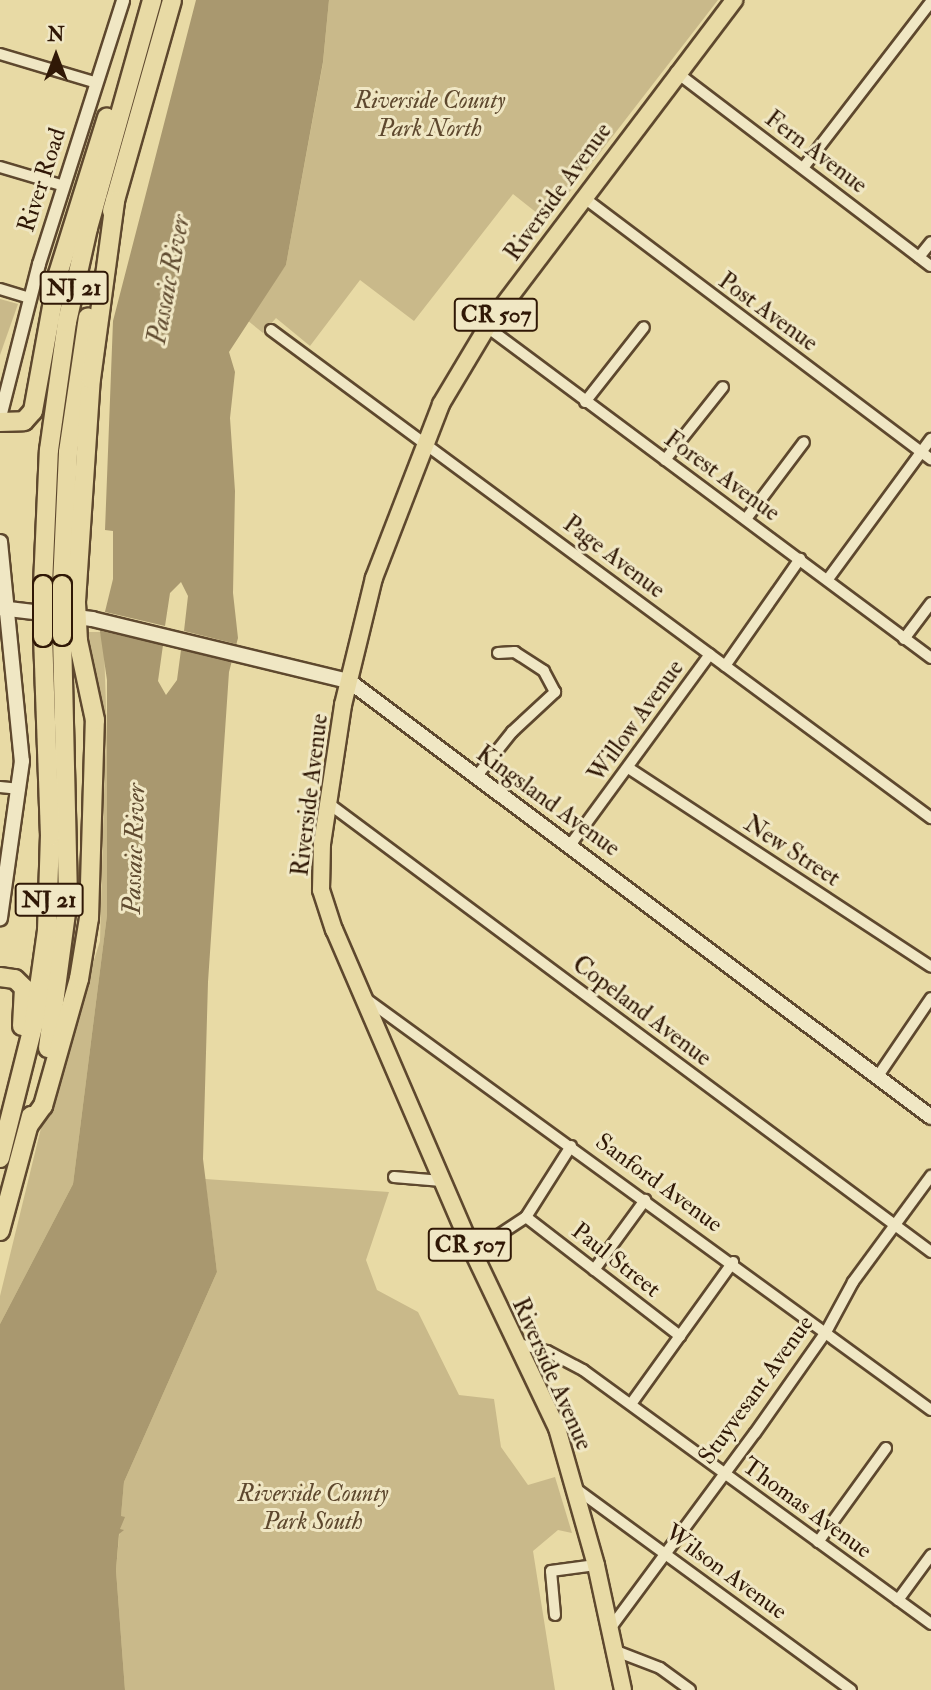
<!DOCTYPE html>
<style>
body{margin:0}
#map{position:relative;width:931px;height:1690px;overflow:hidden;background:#e8daa5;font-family:"IM FELL Double Pica",serif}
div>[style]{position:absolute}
.green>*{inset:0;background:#c9b98a}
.water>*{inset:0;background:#a9986f}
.pier>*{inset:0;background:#e8daa5}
.roads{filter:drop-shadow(2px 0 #5e482e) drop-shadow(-2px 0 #5e482e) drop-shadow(0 2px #5e482e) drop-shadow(0 -2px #5e482e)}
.minor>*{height:10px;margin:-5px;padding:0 5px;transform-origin:5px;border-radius:5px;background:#f0e7c4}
.tertiary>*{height:12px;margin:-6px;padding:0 6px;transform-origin:6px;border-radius:6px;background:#f0e7c4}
.secondary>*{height:14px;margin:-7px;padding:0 7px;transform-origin:7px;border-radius:7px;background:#f0e7c4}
.primary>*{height:16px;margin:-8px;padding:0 8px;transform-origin:8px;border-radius:8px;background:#e8daa5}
.motorway>*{height:18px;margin:-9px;padding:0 9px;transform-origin:9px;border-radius:9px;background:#e8daa5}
.bridges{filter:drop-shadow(2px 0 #301806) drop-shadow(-2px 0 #301806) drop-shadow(0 2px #301806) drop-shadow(0 -2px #301806)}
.motorway-bridge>*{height:18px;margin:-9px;padding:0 9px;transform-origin:9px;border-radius:9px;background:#e8daa5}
span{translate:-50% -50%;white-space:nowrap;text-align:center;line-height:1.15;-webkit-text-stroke:6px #f0e7c4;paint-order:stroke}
.shield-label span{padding:2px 5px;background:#f0e7c4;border:2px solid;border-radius:5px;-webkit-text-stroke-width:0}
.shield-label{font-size:23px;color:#301806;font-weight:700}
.park-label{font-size:24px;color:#5e482e;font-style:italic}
.street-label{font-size:24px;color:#301806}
.water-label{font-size:26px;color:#604b30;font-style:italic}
.north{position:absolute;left:21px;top:21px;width:70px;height:70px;-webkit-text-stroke:5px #f0e7c4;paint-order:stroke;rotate:0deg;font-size:19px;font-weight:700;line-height:28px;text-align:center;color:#301806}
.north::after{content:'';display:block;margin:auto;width:24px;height:32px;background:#301806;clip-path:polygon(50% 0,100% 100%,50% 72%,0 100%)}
</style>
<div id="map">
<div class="green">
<i style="clip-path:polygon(329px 0,718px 0,547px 221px,513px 194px,414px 321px,360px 280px,310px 346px,276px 318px,263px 333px,247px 320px,286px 265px,323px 63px)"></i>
<i style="clip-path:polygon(0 299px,18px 304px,0 355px)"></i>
<i style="clip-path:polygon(88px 632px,100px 632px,104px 646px,110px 830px,107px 915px,73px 1184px,0 1324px,0 1296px,40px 1132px,100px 941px,106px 722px)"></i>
<i style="clip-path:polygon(205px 1179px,389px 1192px,366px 1260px,377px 1290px,418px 1312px,459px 1395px,494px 1399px,501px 1447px,528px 1485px,555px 1477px,572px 1533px,558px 1530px,533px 1551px,555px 1690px,125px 1690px,116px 1570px,124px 1482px,217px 1272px)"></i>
</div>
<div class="water">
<i style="clip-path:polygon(196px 0,329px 0,323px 62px,286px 265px,229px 352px,235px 372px,230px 418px,235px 491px,233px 593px,238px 638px,229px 672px,208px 982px,203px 1159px,217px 1272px,124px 1482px,121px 1516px,125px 1517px,120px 1529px,124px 1530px,119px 1534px,116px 1570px,125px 1690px,0 1690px,0 1324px,73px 1184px,107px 915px,107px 680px,100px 632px,113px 579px,113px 531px,105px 530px,113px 321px)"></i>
</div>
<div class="pier">
<i style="clip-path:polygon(181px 582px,188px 596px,184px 631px,240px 645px,235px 662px,181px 650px,177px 680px,166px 695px,158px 681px,163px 645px,97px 630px,101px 611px,165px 626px,170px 593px)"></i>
</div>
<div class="roads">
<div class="minor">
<i style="left:0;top:54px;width:101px;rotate:16.6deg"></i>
<i style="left:676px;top:72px;width:320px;rotate:37.3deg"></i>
<i style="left:0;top:167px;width:67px;rotate:16.5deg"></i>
<i style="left:803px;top:168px;width:210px;rotate:-52.4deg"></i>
<i style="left:583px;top:197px;width:436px;rotate:37deg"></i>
<i style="left:919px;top:257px;width:19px;rotate:-51deg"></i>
<i style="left:0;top:289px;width:30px;rotate:17deg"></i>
<i style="left:487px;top:327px;width:554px;rotate:36.7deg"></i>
<i style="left:271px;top:330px;width:821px;rotate:36.48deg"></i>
<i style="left:585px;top:402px;width:95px;rotate:-51.8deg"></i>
<i style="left:665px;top:460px;width:93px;rotate:-51.5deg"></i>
<i style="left:746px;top:519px;width:96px;rotate:-53deg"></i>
<i style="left:828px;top:579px;width:174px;rotate:-53.7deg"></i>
<i style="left:904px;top:639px;width:45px;rotate:-53.1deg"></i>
<i style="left:725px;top:666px;width:131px;rotate:-55deg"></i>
<i style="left:630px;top:769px;width:360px;rotate:33.3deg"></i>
<i style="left:476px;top:777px;width:58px;rotate:-51.3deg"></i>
<i style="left:512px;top:732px;width:59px;rotate:-42.9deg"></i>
<i style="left:555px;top:692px;width:24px;rotate:-118deg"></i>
<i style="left:544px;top:671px;width:35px;rotate:-147deg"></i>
<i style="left:515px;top:652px;width:17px;rotate:177deg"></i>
<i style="left:0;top:787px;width:20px;rotate:6deg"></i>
<i style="left:328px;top:803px;width:752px;rotate:36.67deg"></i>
<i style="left:571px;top:844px;width:235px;rotate:-53.8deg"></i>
<i style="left:365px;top:998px;width:700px;rotate:36.05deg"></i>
<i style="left:878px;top:1076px;width:94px;rotate:-55.8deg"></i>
<i style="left:394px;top:1177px;width:48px;rotate:4.8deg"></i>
<i style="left:526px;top:1217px;width:195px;rotate:37.7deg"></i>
<i style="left:473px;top:1252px;width:64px;rotate:-33.4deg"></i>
<i style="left:526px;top:1217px;width:84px;rotate:-57.6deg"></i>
<i style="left:594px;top:1270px;width:87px;rotate:-53.9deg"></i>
<i style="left:515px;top:1343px;width:33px;rotate:14deg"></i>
<i style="left:547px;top:1351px;width:41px;rotate:27.8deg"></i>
<i style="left:583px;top:1370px;width:431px;rotate:36.1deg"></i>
<i style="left:631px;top:1404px;width:175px;rotate:-54.3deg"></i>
<i style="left:575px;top:1488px;width:342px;rotate:36.2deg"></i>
<i style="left:818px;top:1542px;width:116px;rotate:-54.1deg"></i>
<i style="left:898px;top:1600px;width:56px;rotate:-53.7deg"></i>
<i style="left:555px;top:1615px;width:44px;rotate:-95.2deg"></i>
<i style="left:551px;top:1571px;width:45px;rotate:-7.6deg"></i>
<i style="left:612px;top:1626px;width:240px;rotate:-53.5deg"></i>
<i style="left:755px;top:1433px;width:123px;rotate:-54.9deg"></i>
<i style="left:826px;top:1332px;width:57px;rotate:-61.6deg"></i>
<i style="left:853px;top:1282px;width:132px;rotate:-53.7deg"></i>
<i style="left:616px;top:1651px;width:47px;rotate:21.1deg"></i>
<i style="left:660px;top:1668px;width:37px;rotate:36deg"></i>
</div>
<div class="tertiary">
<i style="left:0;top:417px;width:158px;rotate:-75.7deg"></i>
<i style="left:39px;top:264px;width:277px;rotate:-72.3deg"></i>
</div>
<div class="secondary">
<i style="left:0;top:542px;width:220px;rotate:84.3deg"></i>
<i style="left:22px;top:761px;width:159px;rotate:98deg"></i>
<i style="left:0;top:608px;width:93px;rotate:6.8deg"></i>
<i style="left:92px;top:619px;width:264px;rotate:13.6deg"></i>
<i style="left:349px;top:681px;width:727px;rotate:36.84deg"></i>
</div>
<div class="primary">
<i style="left:623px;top:1690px;width:128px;rotate:-102.2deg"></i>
<i style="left:596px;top:1565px;width:142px;rotate:-105.9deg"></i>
<i style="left:557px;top:1428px;width:195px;rotate:-115.5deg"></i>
<i style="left:473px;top:1252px;width:351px;rotate:-113.3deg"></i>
<i style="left:334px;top:930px;width:42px;rotate:-108deg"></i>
<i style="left:321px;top:890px;width:46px;rotate:-88.8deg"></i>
<i style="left:322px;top:844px;width:141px;rotate:-81.4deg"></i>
<i style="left:343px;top:705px;width:131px;rotate:-76.3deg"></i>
<i style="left:374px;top:578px;width:186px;rotate:-68.9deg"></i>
<i style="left:441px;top:404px;width:90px;rotate:-59.1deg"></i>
<i style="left:487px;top:327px;width:410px;rotate:-52.9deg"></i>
</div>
<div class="motorway">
<i style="left:112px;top:211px;width:219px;rotate:-74.1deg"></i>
<i style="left:0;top:422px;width:24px;rotate:-2deg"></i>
<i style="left:24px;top:421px;width:13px;rotate:-48deg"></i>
<i style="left:33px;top:411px;width:139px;rotate:-79.7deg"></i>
<i style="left:58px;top:274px;width:164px;rotate:-72.6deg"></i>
<i style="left:43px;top:585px;width:135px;rotate:-87.5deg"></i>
<i style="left:49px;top:450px;width:129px;rotate:-82deg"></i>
<i style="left:67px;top:322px;width:96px;rotate:-77.4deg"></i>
<i style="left:88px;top:228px;width:237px;rotate:-74.3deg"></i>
<i style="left:62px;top:585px;width:133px;rotate:-87.4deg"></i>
<i style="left:68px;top:452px;width:136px;rotate:-81.6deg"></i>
<i style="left:0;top:977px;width:15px;rotate:8deg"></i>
<i style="left:15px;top:979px;width:13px;rotate:45deg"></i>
<i style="left:24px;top:988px;width:38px;rotate:93deg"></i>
<i style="left:48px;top:1048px;width:150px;rotate:-82.4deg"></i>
<i style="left:68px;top:899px;width:263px;rotate:-91.3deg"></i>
<i style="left:29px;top:1125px;width:24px;rotate:-54deg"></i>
<i style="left:43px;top:1106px;width:132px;rotate:-74.2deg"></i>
<i style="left:79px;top:979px;width:62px;rotate:-80.7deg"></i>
<i style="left:89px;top:918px;width:198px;rotate:-88.3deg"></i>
<i style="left:95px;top:720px;width:81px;rotate:-102.1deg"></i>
<i style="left:78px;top:641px;width:39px;rotate:-93deg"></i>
<i style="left:76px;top:602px;width:224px;rotate:-86.2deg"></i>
<i style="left:91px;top:379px;width:180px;rotate:-82.3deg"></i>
<i style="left:0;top:1158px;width:139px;rotate:-75.9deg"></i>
<i style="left:34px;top:1023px;width:94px;rotate:-82deg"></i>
<i style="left:47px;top:930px;width:94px;rotate:-88.2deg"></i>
<i style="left:50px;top:836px;width:199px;rotate:-92deg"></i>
<i style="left:0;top:1231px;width:119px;rotate:-74.9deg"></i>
</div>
</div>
<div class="bridges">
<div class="motorway-bridge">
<i style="left:43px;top:585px;width:52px;rotate:90deg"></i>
<i style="left:62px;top:585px;width:51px;rotate:90deg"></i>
</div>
</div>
<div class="shield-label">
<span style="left:74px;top:288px">NJ 21</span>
<span style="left:496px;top:315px">CR 507</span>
<span style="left:49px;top:900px">NJ 21</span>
<span style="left:470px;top:1245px">CR 507</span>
</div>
<div class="park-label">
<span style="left:430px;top:115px">Riverside County<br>Park North</span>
<span style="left:313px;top:1508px">Riverside County<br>Park South</span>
</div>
<div class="street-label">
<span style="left:816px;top:152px;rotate:37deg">Fern Avenue</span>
<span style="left:42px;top:180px;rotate:-72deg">River Road</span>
<span style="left:558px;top:192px;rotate:-54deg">Riverside Avenue</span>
<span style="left:768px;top:312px;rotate:36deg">Post Avenue</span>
<span style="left:722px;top:476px;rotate:36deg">Forest Avenue</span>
<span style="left:614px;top:557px;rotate:37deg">Page Avenue</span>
<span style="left:636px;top:721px;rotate:-54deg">Willow Avenue</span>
<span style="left:310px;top:795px;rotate:-83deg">Riverside Avenue</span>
<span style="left:548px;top:801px;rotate:36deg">Kingsland Avenue</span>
<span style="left:792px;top:851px;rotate:33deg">New Street</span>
<span style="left:642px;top:1011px;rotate:37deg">Copeland Avenue</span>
<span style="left:659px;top:1183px;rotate:36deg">Sanford Avenue</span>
<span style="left:616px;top:1260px;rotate:38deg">Paul Street</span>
<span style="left:552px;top:1374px;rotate:66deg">Riverside Avenue</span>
<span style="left:756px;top:1390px;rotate:-54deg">Stuyvesant Avenue</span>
<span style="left:807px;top:1508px;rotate:36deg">Thomas Avenue</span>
<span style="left:726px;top:1572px;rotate:36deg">Wilson Avenue</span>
</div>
<div class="water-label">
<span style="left:170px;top:280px;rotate:-79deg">Passaic River</span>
<span style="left:135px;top:849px;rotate:-88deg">Passaic River</span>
</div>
<div class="north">N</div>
</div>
